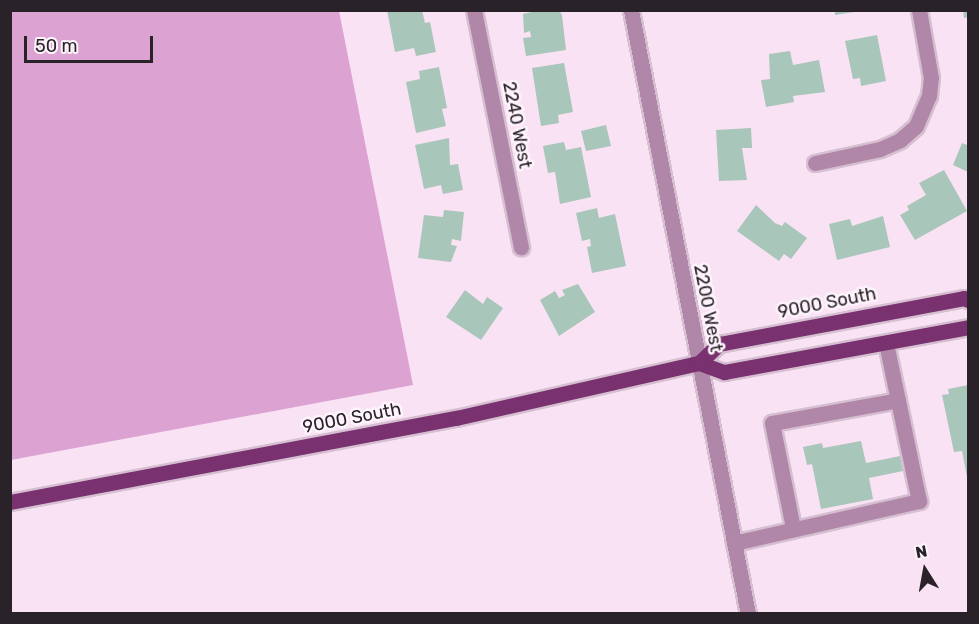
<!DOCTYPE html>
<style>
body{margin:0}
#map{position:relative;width:979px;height:624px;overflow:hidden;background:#fae2f5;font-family:Rubik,sans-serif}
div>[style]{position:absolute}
.green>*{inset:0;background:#dca3d2}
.building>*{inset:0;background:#a8c6b9}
.roads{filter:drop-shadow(2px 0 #d5bfd0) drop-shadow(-2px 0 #d5bfd0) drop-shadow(0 2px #d5bfd0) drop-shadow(0 -2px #d5bfd0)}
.minor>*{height:15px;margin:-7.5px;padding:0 7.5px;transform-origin:7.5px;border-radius:7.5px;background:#b087a9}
.major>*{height:15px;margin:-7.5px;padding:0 7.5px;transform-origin:7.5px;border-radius:7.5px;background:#793170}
span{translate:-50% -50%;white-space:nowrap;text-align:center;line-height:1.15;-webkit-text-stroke:5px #fef4fc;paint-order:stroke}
.street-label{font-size:18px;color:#2a2229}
.frame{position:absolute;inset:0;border:12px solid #2a2229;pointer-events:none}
.north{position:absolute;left:895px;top:540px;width:60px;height:60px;-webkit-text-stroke:4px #fef4fc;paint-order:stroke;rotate:349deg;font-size:16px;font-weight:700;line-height:24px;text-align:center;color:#2a2229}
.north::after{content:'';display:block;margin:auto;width:21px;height:27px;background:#2a2229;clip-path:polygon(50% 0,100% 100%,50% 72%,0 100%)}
.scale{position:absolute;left:24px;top:36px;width:129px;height:27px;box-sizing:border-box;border:3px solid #2a2229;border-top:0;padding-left:8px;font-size:18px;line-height:21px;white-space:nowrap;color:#2a2229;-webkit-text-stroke:4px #fef4fc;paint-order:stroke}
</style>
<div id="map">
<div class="green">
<i style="clip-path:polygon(11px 10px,339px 11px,413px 385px,11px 460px)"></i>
</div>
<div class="building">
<i style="clip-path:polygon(387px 10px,422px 10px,425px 23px,430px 22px,436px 52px,416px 56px,414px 48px,395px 52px)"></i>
<i style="clip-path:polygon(540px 10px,559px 10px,562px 15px,566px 50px,526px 56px,523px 38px,531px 37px,530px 31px,524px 33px,523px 14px)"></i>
<i style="clip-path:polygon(835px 10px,854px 10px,854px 12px,835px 15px)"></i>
<i style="clip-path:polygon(963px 10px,968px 10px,968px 17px,964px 18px)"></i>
<i style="clip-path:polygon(877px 35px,886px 81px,861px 86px,860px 78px,853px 79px,845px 41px)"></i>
<i style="clip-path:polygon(790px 51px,793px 65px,819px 60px,825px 92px,793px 96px,794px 102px,766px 107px,761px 80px,770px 79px,769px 54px)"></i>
<i style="clip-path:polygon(564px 63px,573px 112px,558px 115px,559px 123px,541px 126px,532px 68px)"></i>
<i style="clip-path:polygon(439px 67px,447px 108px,442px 109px,446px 126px,416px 133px,406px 82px,420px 79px,419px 71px)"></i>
<i style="clip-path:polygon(606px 125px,611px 146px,586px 151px,581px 131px)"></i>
<i style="clip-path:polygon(751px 128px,752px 148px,742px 148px,747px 180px,719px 181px,716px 130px)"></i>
<i style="clip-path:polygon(449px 138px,450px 165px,458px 164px,463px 190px,443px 194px,441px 185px,424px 189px,415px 145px)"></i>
<i style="clip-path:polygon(968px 141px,968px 172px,953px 165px,962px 143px,967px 145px)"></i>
<i style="clip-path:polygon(564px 142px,566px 150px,581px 147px,591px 197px,560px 204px,555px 172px,548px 173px,543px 146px)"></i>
<i style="clip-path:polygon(944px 170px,967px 211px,915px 240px,900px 215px,909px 210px,907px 206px,926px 195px,919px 183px)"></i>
<i style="clip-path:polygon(756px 205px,775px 223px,782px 226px,785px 222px,807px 238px,791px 259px,784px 254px,779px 261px,737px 231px)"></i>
<i style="clip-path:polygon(597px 208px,599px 218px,615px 214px,626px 266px,592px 273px,587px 247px,591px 246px,590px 239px,582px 241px,576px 213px)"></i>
<i style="clip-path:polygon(444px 210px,464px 212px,461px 241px,452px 239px,451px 245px,457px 246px,451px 262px,418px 258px,424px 215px,443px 217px)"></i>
<i style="clip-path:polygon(883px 216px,890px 247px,837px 260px,829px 224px,850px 219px,852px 226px)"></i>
<i style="clip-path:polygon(578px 284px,595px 312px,559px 336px,540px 300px,555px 291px,559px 298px,565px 295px,562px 290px)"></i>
<i style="clip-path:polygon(465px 290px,483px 304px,487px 297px,503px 308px,481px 340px,446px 317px)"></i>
<i style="clip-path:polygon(968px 385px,968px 477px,967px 477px,962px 451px,954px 452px,942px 395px,949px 394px,948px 389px)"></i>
<i style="clip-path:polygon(861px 441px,866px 463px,900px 456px,903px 471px,869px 478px,873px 499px,821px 509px,812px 464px,807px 465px,803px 447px,822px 443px,823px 448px)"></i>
</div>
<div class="roads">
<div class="minor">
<i style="left:474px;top:10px;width:242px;rotate:78.8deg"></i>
<i style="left:631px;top:10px;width:615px;rotate:79.04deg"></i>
<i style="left:815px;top:163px;width:66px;rotate:-12.2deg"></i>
<i style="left:880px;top:149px;width:22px;rotate:-24deg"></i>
<i style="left:900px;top:140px;width:21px;rotate:-41deg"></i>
<i style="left:916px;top:126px;width:33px;rotate:-67deg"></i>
<i style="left:929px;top:96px;width:18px;rotate:-84deg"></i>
<i style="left:931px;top:78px;width:69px;rotate:-100deg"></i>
<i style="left:793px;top:528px;width:107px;rotate:-101.3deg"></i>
<i style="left:772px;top:423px;width:128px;rotate:-10.3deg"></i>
<i style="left:734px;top:543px;width:190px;rotate:-12.8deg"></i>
<i style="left:919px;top:501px;width:161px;rotate:-101.8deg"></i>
</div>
<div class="major">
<i style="left:699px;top:363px;width:27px;rotate:20deg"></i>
<i style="left:724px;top:372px;width:248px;rotate:-10.4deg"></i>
<i style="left:10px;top:502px;width:454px;rotate:-10.7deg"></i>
<i style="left:456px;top:418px;width:249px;rotate:-12.8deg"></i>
<i style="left:699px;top:363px;width:28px;rotate:-44deg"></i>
<i style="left:719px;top:344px;width:249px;rotate:-10.6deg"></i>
<i style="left:964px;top:298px;width:4px;rotate:27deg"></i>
</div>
</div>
<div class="street-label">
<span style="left:517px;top:125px;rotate:79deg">2240 West</span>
<span style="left:827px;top:303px;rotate:-11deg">9000 South</span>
<span style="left:708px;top:308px;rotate:79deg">2200 West</span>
<span style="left:352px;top:418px;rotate:-11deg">9000 South</span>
</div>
<div class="frame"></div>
<div class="north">N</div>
<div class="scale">50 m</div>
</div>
